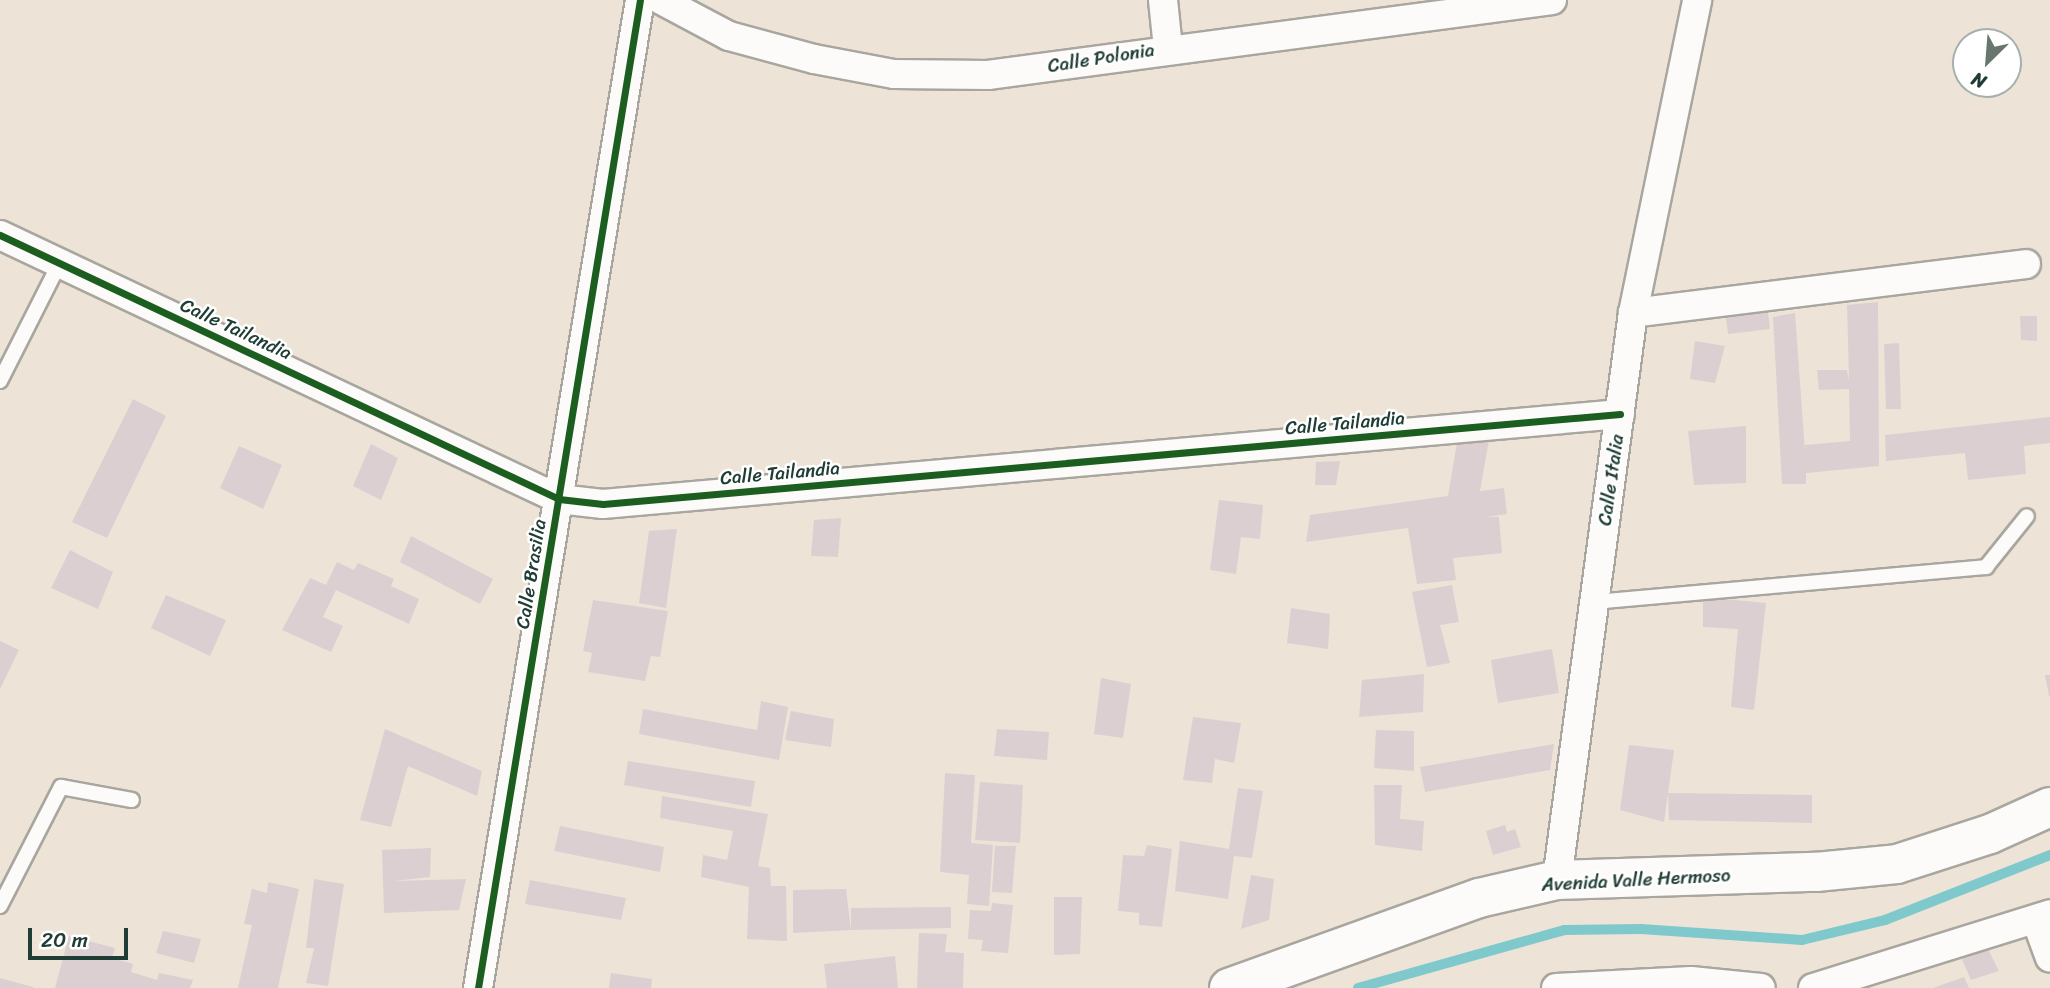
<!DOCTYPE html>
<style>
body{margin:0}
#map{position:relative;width:2050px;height:988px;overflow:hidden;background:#ede4d7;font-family:Sriracha,sans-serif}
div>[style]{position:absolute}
.stream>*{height:10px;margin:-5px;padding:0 5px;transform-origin:5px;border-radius:5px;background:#7fc9cc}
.building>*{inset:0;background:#dccfd1}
.roads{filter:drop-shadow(2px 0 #a8a69e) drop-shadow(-2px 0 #a8a69e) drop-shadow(0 2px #a8a69e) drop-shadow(0 -2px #a8a69e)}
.lane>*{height:14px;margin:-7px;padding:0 7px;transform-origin:7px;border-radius:7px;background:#fcfbf9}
.street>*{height:28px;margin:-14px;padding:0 14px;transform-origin:14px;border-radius:14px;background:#fcfbf9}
.secondary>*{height:38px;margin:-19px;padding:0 19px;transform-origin:19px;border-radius:19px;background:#fcfbf9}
.cycleway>*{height:7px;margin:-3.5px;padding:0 3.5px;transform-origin:3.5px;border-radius:3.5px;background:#1b5e20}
span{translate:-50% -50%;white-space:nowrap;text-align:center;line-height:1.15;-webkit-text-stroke:5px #fff;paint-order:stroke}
.street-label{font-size:19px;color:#1f3d34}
.north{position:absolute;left:1952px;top:28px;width:70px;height:70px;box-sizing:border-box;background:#fff;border:2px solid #a5b1ae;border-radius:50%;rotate:205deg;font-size:19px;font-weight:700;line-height:28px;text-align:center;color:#1f3d34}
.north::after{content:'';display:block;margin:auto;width:24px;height:32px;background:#67776d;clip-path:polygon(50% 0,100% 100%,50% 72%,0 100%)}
.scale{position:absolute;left:28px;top:928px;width:100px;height:32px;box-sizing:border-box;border:4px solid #1f3d34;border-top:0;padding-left:9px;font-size:21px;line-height:24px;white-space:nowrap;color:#1f3d34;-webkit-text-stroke:5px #fff;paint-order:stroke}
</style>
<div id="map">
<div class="stream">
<i style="left:1358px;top:988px;width:214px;rotate:-15.7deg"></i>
<i style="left:1564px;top:930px;width:77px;rotate:-0.7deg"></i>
<i style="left:1641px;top:929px;width:161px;rotate:3.9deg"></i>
<i style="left:1802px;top:940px;width:85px;rotate:-13.5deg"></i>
<i style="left:1885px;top:920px;width:177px;rotate:-21.5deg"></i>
</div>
<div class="building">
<i style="clip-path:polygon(1878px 302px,1879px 466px,1806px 473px,1806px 484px,1782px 484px,1773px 317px,1795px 313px,1805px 452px,1805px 445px,1850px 441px,1849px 389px,1819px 390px,1817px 370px,1847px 370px,1849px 381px,1847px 305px)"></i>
<i style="clip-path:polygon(1767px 304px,1770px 329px,1728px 334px,1725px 310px)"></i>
<i style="clip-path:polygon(2020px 316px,2037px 316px,2037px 341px,2021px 340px)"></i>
<i style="clip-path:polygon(1695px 341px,1725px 346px,1715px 383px,1690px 379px)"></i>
<i style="clip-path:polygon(1899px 343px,1901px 409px,1886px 409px,1884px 344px)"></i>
<i style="clip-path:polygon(133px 399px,166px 416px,107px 538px,72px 522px)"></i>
<i style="clip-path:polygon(2050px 417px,2050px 443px,2024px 446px,2026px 474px,1968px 480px,1965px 453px,1886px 461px,1885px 435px)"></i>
<i style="clip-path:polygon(1746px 426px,1746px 483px,1694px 485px,1688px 431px)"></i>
<i style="clip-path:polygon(1489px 440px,1480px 491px,1504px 488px,1507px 514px,1487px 517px,1499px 517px,1502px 553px,1453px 558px,1456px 580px,1417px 584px,1408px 528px,1306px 542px,1310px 515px,1448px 496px,1457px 443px)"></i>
<i style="clip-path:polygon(371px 444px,398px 458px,381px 500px,353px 486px)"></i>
<i style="clip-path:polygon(239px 446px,282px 465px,263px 509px,220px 488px)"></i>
<i style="clip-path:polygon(1340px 461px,1336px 485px,1315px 485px,1316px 462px)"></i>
<i style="clip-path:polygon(1219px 500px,1263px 505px,1260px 539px,1241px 537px,1236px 574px,1210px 570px)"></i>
<i style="clip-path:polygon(841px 518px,838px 557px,811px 556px,814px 520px)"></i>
<i style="clip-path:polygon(677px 529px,666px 608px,639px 603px,649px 531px)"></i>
<i style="clip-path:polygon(411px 536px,493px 579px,480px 604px,400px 562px)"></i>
<i style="clip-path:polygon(70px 550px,113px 572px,98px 609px,51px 588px)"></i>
<i style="clip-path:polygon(337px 562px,354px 570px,358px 563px,394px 579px,391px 586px,419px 599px,409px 624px,336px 590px,323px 617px,343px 626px,331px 652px,282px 630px,310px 578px,326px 585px)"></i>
<i style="clip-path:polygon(1452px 585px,1459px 622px,1440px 625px,1450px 663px,1427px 667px,1412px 592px)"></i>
<i style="clip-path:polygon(166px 595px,226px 620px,210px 656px,151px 628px)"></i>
<i style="clip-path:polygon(1703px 597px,1766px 603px,1754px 710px,1731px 707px,1738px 629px,1703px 627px)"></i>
<i style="clip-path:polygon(593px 600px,668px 611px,660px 657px,651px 656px,645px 681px,588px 672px,592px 653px,583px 651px)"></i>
<i style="clip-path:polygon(1291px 608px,1330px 614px,1328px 649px,1287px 643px)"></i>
<i style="clip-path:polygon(0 641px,19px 650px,0 689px)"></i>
<i style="clip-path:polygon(1552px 649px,1559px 693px,1498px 703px,1491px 660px)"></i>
<i style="clip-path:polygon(1424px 674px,1423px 712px,1359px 717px,1362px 680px)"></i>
<i style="clip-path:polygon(2045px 675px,2050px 675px,2050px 696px,2049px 696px)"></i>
<i style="clip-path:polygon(1101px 678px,1131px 684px,1123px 738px,1094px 734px)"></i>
<i style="clip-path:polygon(761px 701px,788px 707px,779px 760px,639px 734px,643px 709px,757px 730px)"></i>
<i style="clip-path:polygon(791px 711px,834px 719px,831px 747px,785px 740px)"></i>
<i style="clip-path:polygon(1193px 717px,1241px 723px,1234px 763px,1215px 759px,1212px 783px,1183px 780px)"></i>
<i style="clip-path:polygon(385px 729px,482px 771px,477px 796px,408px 766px,391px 827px,360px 820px)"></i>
<i style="clip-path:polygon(997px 729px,1049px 732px,1047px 760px,994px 756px)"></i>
<i style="clip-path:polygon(1376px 730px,1414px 731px,1414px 771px,1374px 768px)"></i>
<i style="clip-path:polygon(1554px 744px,1550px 770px,1425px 792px,1420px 767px)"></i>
<i style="clip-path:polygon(1629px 745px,1674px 750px,1664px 822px,1620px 810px)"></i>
<i style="clip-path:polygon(628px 761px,755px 781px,751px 807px,624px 785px)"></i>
<i style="clip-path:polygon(945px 773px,975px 775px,971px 843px,993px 845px,989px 906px,967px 904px,969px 875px,940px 872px)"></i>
<i style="clip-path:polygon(980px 782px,1023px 785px,1020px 843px,975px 840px)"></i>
<i style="clip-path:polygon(1374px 785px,1402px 785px,1400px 819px,1424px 821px,1422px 851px,1375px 845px)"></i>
<i style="clip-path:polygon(1238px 788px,1263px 791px,1252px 858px,1234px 856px,1228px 899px,1175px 891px,1180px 841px,1229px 849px)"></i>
<i style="clip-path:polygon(1668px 793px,1812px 795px,1812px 823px,1669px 820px)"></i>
<i style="clip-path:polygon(662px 796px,768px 814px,758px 866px,770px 868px,771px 886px,786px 886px,787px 941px,747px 939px,749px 887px,701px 877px,703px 855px,727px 860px,733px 831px,660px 818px)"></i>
<i style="clip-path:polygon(1505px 825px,1507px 832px,1515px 829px,1521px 847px,1493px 855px,1486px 831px)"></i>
<i style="clip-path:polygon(560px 826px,664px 847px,660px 872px,554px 851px)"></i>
<i style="clip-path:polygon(1147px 845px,1172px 849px,1162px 927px,1139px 925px,1139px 913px,1118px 911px,1123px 855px,1144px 856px)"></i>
<i style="clip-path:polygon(995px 846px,1016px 846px,1012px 893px,992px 892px)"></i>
<i style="clip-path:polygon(431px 848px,430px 877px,394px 881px,466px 879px,459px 910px,384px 913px,382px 850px)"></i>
<i style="clip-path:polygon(1251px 875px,1274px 879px,1269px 920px,1241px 929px)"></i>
<i style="clip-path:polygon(314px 879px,344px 884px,328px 986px,306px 983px,314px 948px,306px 948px)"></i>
<i style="clip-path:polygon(530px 880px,626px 898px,621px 920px,525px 904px)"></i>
<i style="clip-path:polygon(268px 882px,299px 889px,278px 988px,238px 988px,252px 925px,244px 924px,252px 889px,267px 893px)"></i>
<i style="clip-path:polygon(846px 889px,851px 930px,793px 933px,793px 890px)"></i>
<i style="clip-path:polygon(1054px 897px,1082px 897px,1080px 954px,1054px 955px)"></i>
<i style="clip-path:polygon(992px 903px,1013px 905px,1008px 953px,981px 951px,983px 940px,968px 939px,970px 910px,991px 911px)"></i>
<i style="clip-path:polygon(951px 907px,951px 928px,851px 930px,851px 908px)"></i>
<i style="clip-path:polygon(163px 931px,201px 939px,194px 963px,156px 953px)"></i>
<i style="clip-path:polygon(919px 933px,947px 934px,945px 952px,964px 953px,963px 988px,917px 988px)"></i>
<i style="clip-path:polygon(69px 936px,115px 948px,112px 958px,133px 964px,131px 972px,157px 980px,159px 973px,193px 980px,190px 988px,55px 988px)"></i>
<i style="clip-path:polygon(1988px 949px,1999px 971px,1971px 980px,1962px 959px)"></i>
<i style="clip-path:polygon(895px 956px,898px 988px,827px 988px,824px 964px)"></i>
<i style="clip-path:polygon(611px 973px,652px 979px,651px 988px,609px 988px)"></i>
<i style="clip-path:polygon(1964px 977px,1969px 988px,1933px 988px)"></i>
<i style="clip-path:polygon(0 978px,33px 987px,33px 988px,0 988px)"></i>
</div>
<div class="roads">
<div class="lane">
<i style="left:0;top:381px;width:131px;rotate:-63.2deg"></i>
<i style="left:1594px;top:602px;width:394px;rotate:-5.1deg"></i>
<i style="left:1986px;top:567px;width:65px;rotate:-51.2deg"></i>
<i style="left:0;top:906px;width:134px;rotate:-62.9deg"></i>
<i style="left:61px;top:787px;width:72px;rotate:10.4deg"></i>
</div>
<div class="street">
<i style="left:661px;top:0;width:77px;rotate:27.9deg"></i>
<i style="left:729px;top:36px;width:88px;rotate:15.1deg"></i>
<i style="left:814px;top:59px;width:81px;rotate:10.6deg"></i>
<i style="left:894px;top:74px;width:94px;rotate:0.6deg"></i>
<i style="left:988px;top:75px;width:569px;rotate:-7.57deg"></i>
<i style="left:1163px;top:0;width:48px;rotate:84.1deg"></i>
<i style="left:0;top:235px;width:618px;rotate:25.28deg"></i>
<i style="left:559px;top:499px;width:44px;rotate:6.5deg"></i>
<i style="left:603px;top:504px;width:1021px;rotate:-5.06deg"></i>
<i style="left:1633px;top:313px;width:396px;rotate:-7.1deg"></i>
<i style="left:1557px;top:880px;width:572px;rotate:-82.37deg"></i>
<i style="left:1633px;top:313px;width:319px;rotate:-78.4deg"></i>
<i style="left:2036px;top:920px;width:40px;rotate:69.8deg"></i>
<i style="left:478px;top:988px;width:1001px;rotate:-80.69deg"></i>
<i style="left:1556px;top:988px;width:135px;rotate:-3deg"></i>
<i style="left:1691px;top:981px;width:70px;rotate:5.7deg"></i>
<i style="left:1813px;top:988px;width:248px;rotate:-17.3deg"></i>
</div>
<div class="secondary">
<i style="left:1229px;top:988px;width:266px;rotate:-19.8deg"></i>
<i style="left:1479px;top:898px;width:80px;rotate:-13deg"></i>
<i style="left:1557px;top:880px;width:259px;rotate:-1.8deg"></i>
<i style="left:1816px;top:872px;width:81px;rotate:-5.6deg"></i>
<i style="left:1897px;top:864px;width:98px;rotate:-17.9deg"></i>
<i style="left:1990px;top:834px;width:66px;rotate:-24.2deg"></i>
</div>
</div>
<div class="cycleway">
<i style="left:0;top:235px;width:618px;rotate:25.28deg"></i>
<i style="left:559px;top:499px;width:44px;rotate:6.5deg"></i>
<i style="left:603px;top:504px;width:1021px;rotate:-5.06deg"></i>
<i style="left:478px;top:988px;width:1001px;rotate:-80.69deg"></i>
</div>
<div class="street-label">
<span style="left:1101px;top:58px;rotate:-9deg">Calle Polonia</span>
<span style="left:236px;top:329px;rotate:25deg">Calle Tailandia</span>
<span style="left:1345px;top:423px;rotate:-5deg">Calle Tailandia</span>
<span style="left:780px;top:473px;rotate:-5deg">Calle Tailandia</span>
<span style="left:1611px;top:480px;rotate:-82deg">Calle Italia</span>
<span style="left:531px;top:574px;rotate:-81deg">Calle Brasilia</span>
<span style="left:1636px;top:880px;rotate:-3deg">Avenida Valle Hermoso</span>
</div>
<div class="north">N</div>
<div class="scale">20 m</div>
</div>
